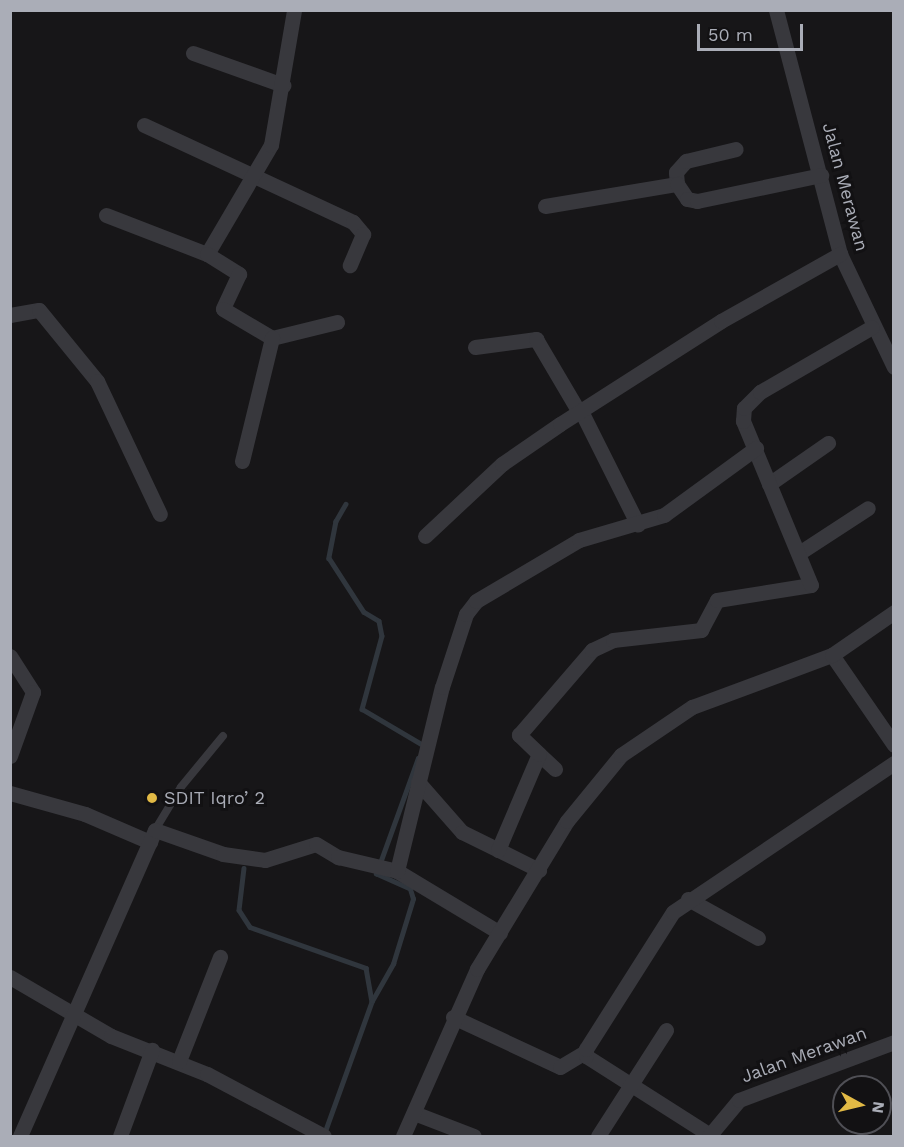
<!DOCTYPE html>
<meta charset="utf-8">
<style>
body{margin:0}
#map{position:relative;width:904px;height:1147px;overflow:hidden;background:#171618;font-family:"Work Sans",sans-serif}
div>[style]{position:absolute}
.stream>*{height:4.5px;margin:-2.25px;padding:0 2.25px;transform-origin:2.25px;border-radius:2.25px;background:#30363d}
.lane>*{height:8px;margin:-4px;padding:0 4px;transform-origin:4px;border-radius:4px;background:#38383d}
.street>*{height:15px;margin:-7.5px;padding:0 7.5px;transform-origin:7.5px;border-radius:7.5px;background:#38383d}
.dots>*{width:16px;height:16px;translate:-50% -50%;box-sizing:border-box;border:3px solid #121113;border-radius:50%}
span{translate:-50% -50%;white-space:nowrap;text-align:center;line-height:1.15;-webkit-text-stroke:6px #121113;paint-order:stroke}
.street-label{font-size:18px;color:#aaadb7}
.poi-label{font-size:18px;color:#aaadb7}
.left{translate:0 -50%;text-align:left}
.frame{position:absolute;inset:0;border:12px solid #aaadb7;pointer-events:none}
.north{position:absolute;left:832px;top:1075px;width:60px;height:60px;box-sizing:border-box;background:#121113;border:2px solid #4f4f55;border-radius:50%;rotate:98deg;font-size:16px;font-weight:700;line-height:24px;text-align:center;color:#aaadb7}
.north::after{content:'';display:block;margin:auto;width:21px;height:27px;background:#e1b945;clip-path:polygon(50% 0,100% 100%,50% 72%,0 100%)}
.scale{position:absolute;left:697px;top:24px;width:106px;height:27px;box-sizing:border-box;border:3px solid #aaadb7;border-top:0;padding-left:8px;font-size:18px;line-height:21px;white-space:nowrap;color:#aaadb7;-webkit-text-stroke:4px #121113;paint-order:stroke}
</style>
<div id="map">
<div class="stream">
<i style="left:346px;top:504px;width:20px;rotate:120deg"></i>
<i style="left:336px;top:521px;width:38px;rotate:101deg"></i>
<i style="left:329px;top:558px;width:64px;rotate:57.1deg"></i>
<i style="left:364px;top:612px;width:17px;rotate:31deg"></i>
<i style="left:379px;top:621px;width:15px;rotate:79deg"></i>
<i style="left:382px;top:636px;width:76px;rotate:105.3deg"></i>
<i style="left:362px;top:709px;width:71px;rotate:30.5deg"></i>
<i style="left:244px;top:868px;width:42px;rotate:96.8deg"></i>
<i style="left:239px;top:910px;width:20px;rotate:57deg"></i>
<i style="left:250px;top:927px;width:123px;rotate:19.5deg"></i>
<i style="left:366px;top:968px;width:34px;rotate:80deg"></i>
<i style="left:324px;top:1134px;width:141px;rotate:-70.2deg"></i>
<i style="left:372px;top:1001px;width:43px;rotate:-60.4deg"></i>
<i style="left:393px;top:964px;width:68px;rotate:-72.9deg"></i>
<i style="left:413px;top:899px;width:10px;rotate:-107deg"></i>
<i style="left:410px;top:889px;width:37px;rotate:-156deg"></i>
<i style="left:376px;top:874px;width:123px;rotate:-70.1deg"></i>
</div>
<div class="lane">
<i style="left:155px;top:830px;width:50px;rotate:-58.8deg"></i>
<i style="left:181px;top:787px;width:66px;rotate:-50.5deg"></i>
</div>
<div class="street">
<i style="left:776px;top:10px;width:252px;rotate:75.3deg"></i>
<i style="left:840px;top:254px;width:125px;rotate:64.5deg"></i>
<i style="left:193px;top:53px;width:96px;rotate:19.6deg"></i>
<i style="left:144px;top:125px;width:230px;rotate:24.9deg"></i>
<i style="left:353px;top:222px;width:16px;rotate:50deg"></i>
<i style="left:363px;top:234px;width:34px;rotate:113deg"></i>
<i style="left:677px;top:184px;width:12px;rotate:-95deg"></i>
<i style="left:676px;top:172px;width:15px;rotate:-48deg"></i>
<i style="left:686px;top:161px;width:51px;rotate:-13.5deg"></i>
<i style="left:545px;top:206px;width:134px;rotate:-9.5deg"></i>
<i style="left:677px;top:184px;width:18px;rotate:56deg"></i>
<i style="left:687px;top:199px;width:10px;rotate:11deg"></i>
<i style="left:697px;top:201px;width:127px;rotate:-11.8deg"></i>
<i style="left:106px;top:215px;width:108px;rotate:21.1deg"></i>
<i style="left:207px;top:254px;width:126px;rotate:-59.6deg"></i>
<i style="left:271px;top:145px;width:137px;rotate:-80.3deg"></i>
<i style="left:207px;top:254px;width:38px;rotate:32deg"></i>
<i style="left:239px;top:274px;width:38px;rotate:115deg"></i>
<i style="left:223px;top:309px;width:57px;rotate:30.6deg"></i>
<i style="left:272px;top:338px;width:67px;rotate:-13.8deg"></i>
<i style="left:10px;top:315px;width:29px;rotate:-10deg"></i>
<i style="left:39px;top:310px;width:92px;rotate:50.8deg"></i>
<i style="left:97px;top:381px;width:147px;rotate:64.7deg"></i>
<i style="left:475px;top:347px;width:62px;rotate:-7.5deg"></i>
<i style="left:536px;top:339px;width:85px;rotate:59.5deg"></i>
<i style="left:581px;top:411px;width:127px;rotate:63.4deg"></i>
<i style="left:242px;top:461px;width:127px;rotate:-76.3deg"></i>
<i style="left:769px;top:484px;width:72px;rotate:-34.8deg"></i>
<i style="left:425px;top:536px;width:105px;rotate:-43.1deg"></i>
<i style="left:502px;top:464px;width:70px;rotate:-34.6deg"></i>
<i style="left:560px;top:424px;width:191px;rotate:-32.6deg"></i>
<i style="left:721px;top:321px;width:137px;rotate:-29.4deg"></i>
<i style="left:799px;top:553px;width:82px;rotate:-33.1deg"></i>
<i style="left:832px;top:655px;width:109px;rotate:55.4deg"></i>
<i style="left:10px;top:656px;width:43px;rotate:57.4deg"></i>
<i style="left:33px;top:692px;width:68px;rotate:109.8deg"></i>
<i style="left:539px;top:754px;width:22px;rotate:43deg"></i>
<i style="left:418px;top:782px;width:67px;rotate:48.7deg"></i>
<i style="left:462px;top:832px;width:86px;rotate:26.3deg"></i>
<i style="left:10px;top:793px;width:78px;rotate:15.6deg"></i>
<i style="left:85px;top:814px;width:71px;rotate:23.3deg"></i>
<i style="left:498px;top:850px;width:104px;rotate:-66.9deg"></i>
<i style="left:539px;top:754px;width:28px;rotate:-136deg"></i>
<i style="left:519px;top:735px;width:112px;rotate:-49.3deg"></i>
<i style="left:592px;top:650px;width:23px;rotate:-25deg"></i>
<i style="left:613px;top:640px;width:89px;rotate:-6.5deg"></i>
<i style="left:701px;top:630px;width:34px;rotate:-62deg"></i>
<i style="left:717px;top:600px;width:95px;rotate:-9.1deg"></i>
<i style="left:811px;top:585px;width:178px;rotate:-112.5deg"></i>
<i style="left:743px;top:421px;width:13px;rotate:-86deg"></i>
<i style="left:744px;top:408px;width:23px;rotate:-45deg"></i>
<i style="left:760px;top:392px;width:129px;rotate:-30.1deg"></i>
<i style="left:397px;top:871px;width:120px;rotate:31deg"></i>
<i style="left:688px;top:899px;width:80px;rotate:29.1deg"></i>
<i style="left:10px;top:977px;width:117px;rotate:30.3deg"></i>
<i style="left:111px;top:1036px;width:103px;rotate:21.6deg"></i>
<i style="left:207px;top:1074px;width:132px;rotate:27.9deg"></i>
<i style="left:453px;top:1017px;width:118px;rotate:25deg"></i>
<i style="left:560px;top:1067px;width:29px;rotate:-31deg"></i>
<i style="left:179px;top:1061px;width:112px;rotate:-68.5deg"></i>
<i style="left:414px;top:1113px;width:64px;rotate:21deg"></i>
<i style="left:710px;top:1135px;width:147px;rotate:-147.5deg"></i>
<i style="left:586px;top:1056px;width:7px;rotate:-90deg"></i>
<i style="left:586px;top:1049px;width:162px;rotate:-57.6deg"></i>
<i style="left:673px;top:912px;width:267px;rotate:-34deg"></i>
<i style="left:20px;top:1136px;width:334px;rotate:-66.2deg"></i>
<i style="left:155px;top:830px;width:72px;rotate:19.4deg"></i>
<i style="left:223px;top:854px;width:42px;rotate:8.1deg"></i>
<i style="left:265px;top:860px;width:53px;rotate:-17.4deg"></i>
<i style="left:316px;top:844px;width:26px;rotate:31deg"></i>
<i style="left:338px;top:857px;width:61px;rotate:13.3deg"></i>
<i style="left:397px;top:871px;width:189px;rotate:-76.3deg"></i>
<i style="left:442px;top:687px;width:77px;rotate:-71.8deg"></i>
<i style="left:466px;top:614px;width:16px;rotate:-52deg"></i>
<i style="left:476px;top:601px;width:120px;rotate:-30.6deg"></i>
<i style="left:579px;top:540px;width:89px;rotate:-16.4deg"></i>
<i style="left:664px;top:515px;width:114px;rotate:-36.1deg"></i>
<i style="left:120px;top:1136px;width:92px;rotate:-69.6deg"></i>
<i style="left:403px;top:1136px;width:183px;rotate:-66.1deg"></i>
<i style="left:477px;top:969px;width:173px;rotate:-58.7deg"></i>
<i style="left:567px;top:821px;width:85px;rotate:-50.7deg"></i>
<i style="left:621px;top:755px;width:86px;rotate:-34.1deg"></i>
<i style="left:692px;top:707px;width:149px;rotate:-20.4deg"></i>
<i style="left:832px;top:655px;width:75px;rotate:-34.7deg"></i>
<i style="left:598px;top:1136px;width:126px;rotate:-57.3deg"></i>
<i style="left:709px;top:1136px;width:47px;rotate:-50.2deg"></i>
<i style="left:739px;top:1100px;width:165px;rotate:-20.5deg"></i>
</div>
<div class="dots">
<i style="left:152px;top:798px;background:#e1b945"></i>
</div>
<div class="street-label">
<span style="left:845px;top:187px;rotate:75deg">Jalan Merawan</span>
<span style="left:804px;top:1055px;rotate:-20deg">Jalan Merawan</span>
</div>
<div class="poi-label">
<span class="left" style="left:164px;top:798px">SDIT Iqro’ 2</span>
</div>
<div class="frame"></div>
<div class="north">N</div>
<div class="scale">50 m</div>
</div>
